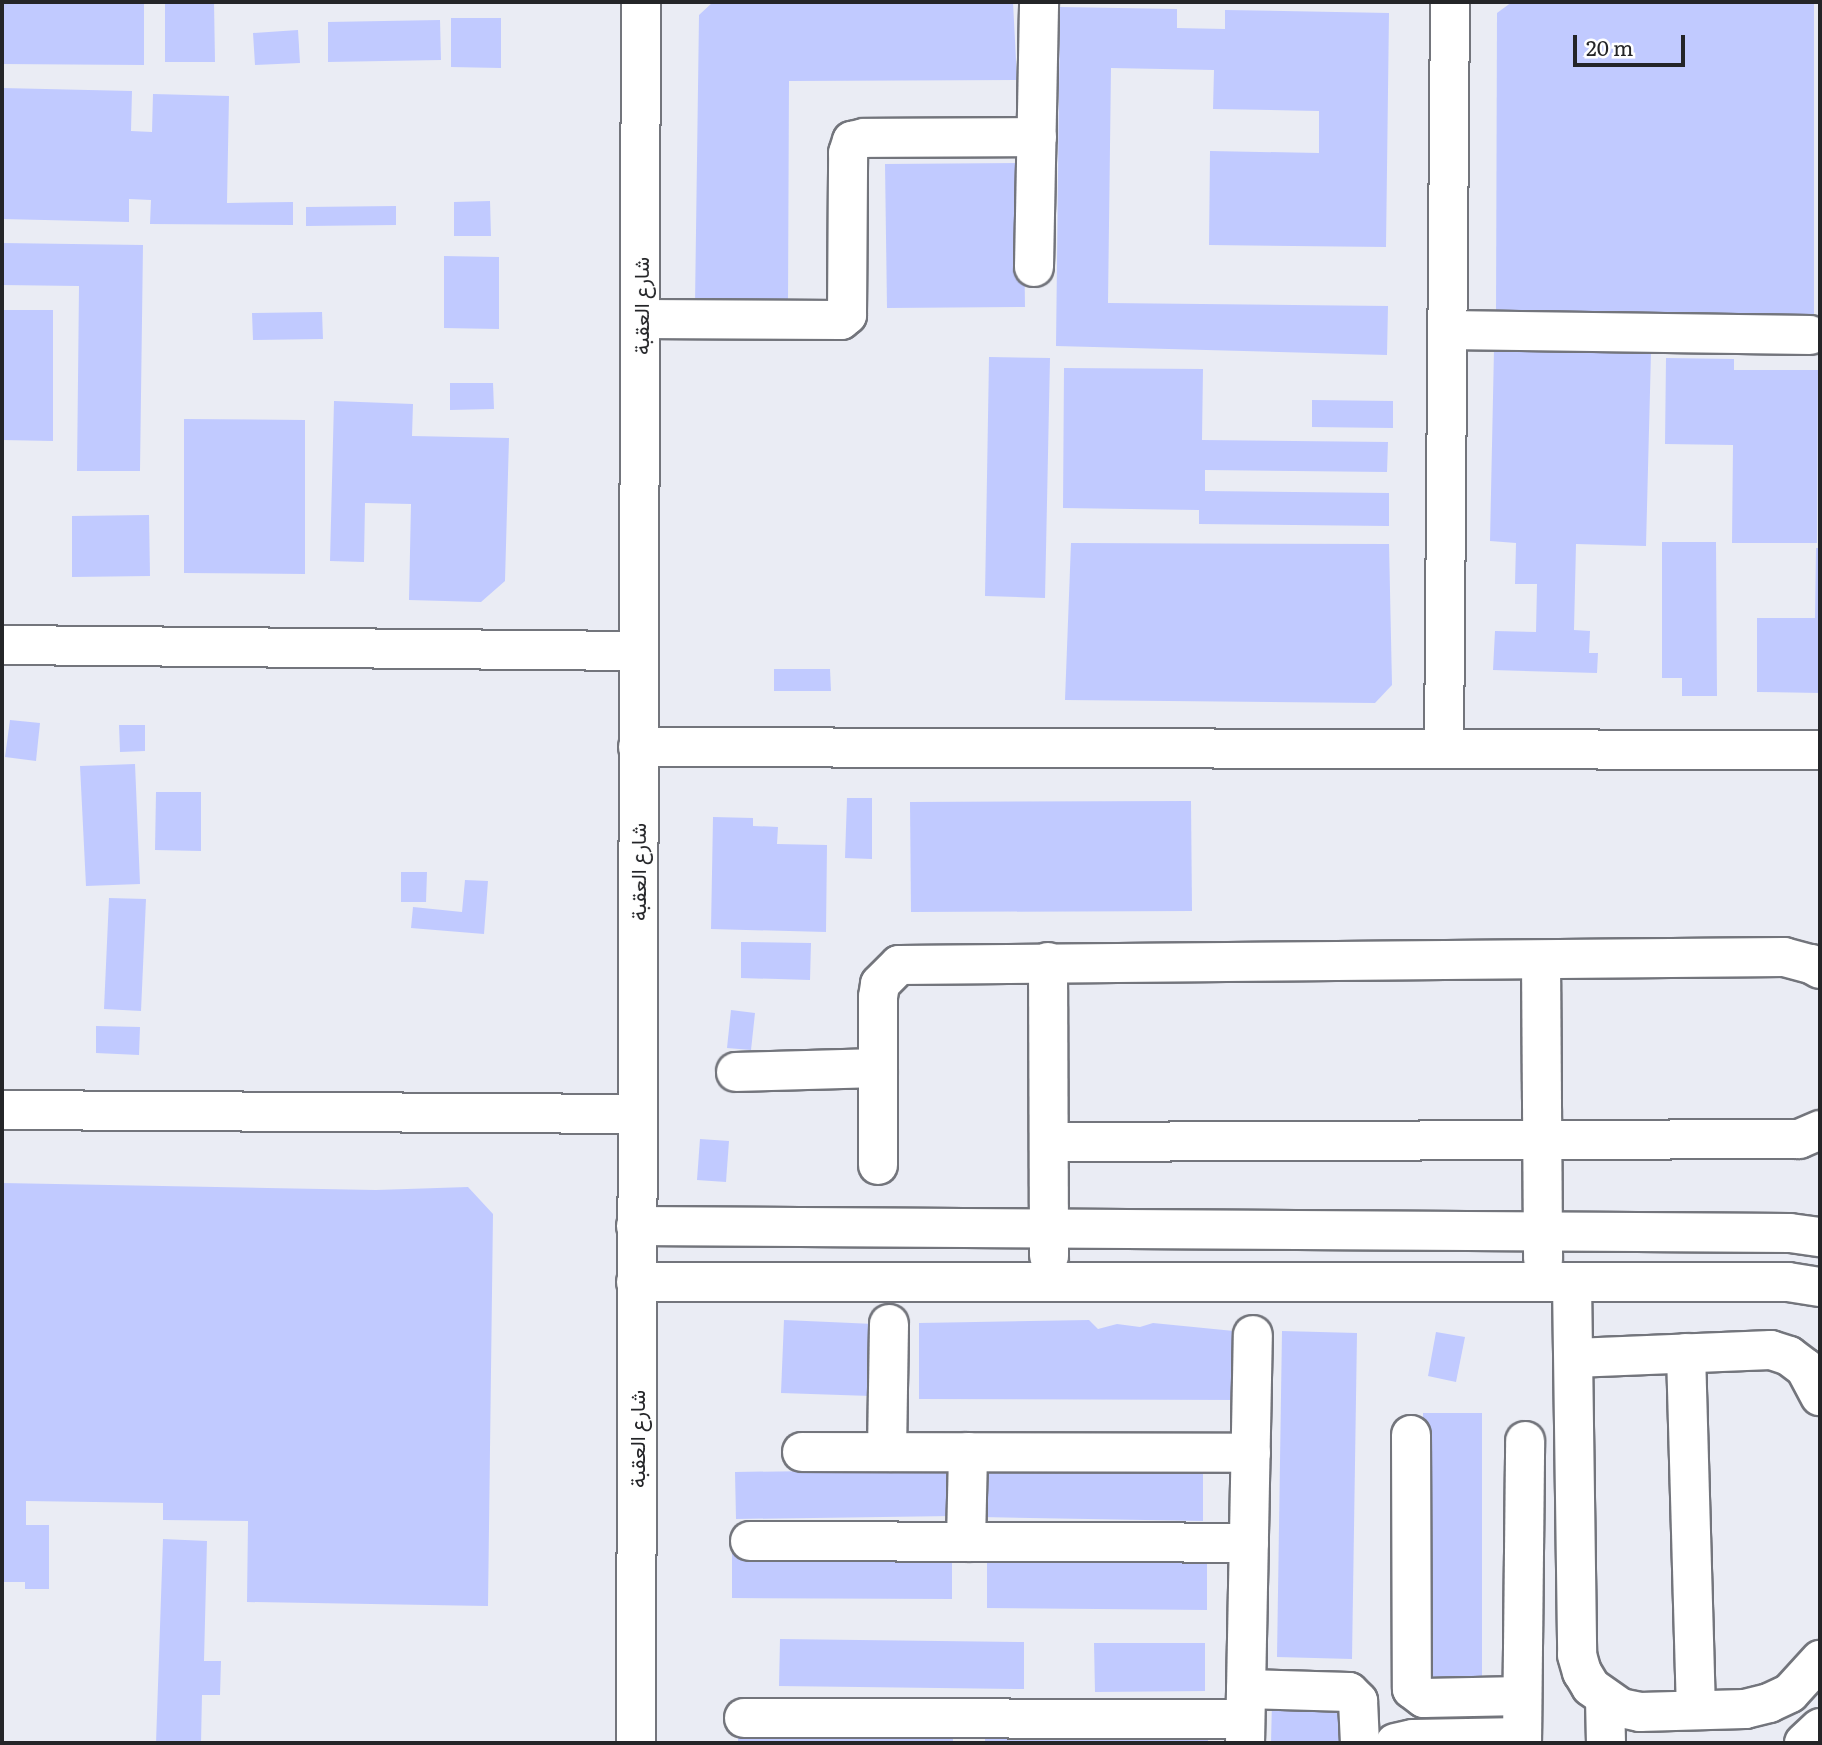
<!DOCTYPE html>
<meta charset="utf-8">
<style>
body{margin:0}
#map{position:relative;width:1822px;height:1745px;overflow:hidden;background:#eaecf4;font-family:Literata,Vazirmatn,serif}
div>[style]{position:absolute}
.building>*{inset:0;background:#c1caff}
.roads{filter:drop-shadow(2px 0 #73757c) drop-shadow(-2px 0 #73757c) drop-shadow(0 2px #73757c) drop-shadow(0 -2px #73757c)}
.minor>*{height:38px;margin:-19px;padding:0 19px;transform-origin:19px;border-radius:19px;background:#fff}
span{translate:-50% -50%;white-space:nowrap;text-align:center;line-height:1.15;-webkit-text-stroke:5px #fff;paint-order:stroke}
.street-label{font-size:21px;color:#242528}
.frame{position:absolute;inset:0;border:4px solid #242528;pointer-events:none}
.scale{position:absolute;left:1573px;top:35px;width:112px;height:32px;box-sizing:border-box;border:4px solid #242528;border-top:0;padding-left:9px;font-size:21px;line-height:24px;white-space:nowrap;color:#242528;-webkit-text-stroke:5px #fff;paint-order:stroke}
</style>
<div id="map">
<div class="building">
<i style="clip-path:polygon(2px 2px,144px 2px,144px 65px,2px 64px)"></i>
<i style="clip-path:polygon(165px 2px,214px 2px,215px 62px,165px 62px)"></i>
<i style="clip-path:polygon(713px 2px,1013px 2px,1017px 80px,789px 81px,788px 303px,695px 304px,699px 15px)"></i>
<i style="clip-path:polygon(1512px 2px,1814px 2px,1814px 319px,1496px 314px,1497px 13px)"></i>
<i style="clip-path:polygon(1060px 7px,1177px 9px,1177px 28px,1225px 29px,1225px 10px,1389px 13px,1386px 247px,1209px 245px,1210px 151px,1319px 153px,1319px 111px,1213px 109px,1214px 70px,1111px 68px,1108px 303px,1388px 306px,1387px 355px,1056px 346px)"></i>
<i style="clip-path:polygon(451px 18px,501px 18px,501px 68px,451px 67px)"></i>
<i style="clip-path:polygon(440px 20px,441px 60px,328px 62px,328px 22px)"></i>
<i style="clip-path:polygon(298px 30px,300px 63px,255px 65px,253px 33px)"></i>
<i style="clip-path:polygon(2px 88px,132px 91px,131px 131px,152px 132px,153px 94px,229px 96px,227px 203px,293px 202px,293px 225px,150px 224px,151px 200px,129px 199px,129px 222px,2px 219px)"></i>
<i style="clip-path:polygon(1023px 163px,1025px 307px,887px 308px,885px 164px)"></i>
<i style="clip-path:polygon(490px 201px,491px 236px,454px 236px,454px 202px)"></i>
<i style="clip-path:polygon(396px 206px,396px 225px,306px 226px,306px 207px)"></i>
<i style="clip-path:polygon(2px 243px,143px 245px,140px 471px,77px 471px,79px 286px,2px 285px)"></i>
<i style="clip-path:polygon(444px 256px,499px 257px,499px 329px,444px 328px)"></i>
<i style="clip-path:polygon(2px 310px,53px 310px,53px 441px,2px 440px)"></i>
<i style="clip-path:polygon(322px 312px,323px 339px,253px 340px,252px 313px)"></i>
<i style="clip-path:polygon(1494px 349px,1651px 353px,1646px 546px,1576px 544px,1574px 630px,1590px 631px,1589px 653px,1598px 653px,1597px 673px,1493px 670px,1495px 631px,1536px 632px,1537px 584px,1515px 584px,1516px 543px,1490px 541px)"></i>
<i style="clip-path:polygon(989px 357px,1050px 358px,1045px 598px,985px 596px)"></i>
<i style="clip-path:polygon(1666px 358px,1734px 359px,1734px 370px,1818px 370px,1817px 543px,1732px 543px,1733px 445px,1665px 444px)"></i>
<i style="clip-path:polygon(1064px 368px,1203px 369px,1202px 440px,1388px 442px,1387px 472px,1205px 470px,1205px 491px,1389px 493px,1389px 526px,1199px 524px,1199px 510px,1063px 508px)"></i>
<i style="clip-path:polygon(450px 383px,493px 383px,494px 409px,450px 410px)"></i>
<i style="clip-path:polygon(1312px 400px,1393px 401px,1393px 428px,1312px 427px)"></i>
<i style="clip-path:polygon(334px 401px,413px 404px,412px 436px,509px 438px,505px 581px,481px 602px,409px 600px,411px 504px,365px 503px,364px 562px,330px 561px)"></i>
<i style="clip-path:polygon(184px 419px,305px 420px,305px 574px,184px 573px)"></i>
<i style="clip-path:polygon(149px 515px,150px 576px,72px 577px,72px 516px)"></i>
<i style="clip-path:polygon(1662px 542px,1716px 542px,1717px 696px,1682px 696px,1682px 678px,1662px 678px)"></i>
<i style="clip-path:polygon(1071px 543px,1389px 544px,1392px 685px,1375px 703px,1065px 700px)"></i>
<i style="clip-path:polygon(1816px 548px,1820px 548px,1820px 693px,1757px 692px,1757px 618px,1815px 618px)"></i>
<i style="clip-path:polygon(774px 669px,830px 669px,831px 691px,774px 691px)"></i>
<i style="clip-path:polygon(10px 720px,40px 723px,36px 761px,5px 757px)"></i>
<i style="clip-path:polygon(119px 725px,145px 725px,145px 751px,120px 752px)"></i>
<i style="clip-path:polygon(135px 764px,140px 884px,86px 886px,80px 766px)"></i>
<i style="clip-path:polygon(156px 792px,201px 792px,201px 851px,155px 850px)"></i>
<i style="clip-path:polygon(847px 798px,872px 798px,872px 859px,845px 858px)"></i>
<i style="clip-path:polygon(1191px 801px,1192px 911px,911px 912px,910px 802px)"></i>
<i style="clip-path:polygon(713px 817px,753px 818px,753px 826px,778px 827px,777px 844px,827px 845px,826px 932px,711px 929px)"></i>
<i style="clip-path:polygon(401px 872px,427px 872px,426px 902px,401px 902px)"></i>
<i style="clip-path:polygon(465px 880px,488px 881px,484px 934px,411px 928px,413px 907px,462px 912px)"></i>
<i style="clip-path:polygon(109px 898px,146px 899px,141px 1011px,104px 1009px)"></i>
<i style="clip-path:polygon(741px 942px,811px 943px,810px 980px,741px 978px)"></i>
<i style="clip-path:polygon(731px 1010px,755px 1013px,751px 1050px,727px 1048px)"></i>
<i style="clip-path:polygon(96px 1026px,140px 1027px,139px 1055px,96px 1053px)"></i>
<i style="clip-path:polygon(700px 1139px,729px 1141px,726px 1182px,697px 1180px)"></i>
<i style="clip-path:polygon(2px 1183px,376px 1190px,468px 1187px,493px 1214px,488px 1606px,247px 1602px,248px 1521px,163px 1520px,163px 1503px,26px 1501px,26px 1525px,49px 1525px,49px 1589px,25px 1589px,25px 1582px,2px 1582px)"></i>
<i style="clip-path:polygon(784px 1320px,874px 1324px,871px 1396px,781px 1393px)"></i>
<i style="clip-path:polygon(1089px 1320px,1098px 1329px,1117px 1324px,1140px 1327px,1153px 1323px,1244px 1332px,1244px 1400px,919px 1399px,919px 1323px)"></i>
<i style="clip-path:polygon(1282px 1331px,1357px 1333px,1352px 1659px,1277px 1657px)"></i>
<i style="clip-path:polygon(1436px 1332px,1465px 1337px,1456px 1382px,1428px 1376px)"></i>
<i style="clip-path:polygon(1423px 1413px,1482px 1413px,1482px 1688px,1423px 1688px)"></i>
<i style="clip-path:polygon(981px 1466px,1203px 1469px,1203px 1521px,981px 1517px)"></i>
<i style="clip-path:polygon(951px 1469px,952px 1516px,736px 1519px,735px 1472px)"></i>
<i style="clip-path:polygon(163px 1539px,207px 1541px,204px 1661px,221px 1661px,220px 1695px,202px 1695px,201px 1743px,156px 1743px)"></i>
<i style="clip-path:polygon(732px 1547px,952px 1548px,952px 1599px,732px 1598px)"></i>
<i style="clip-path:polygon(987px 1551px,1207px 1552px,1207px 1610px,987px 1608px)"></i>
<i style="clip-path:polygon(780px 1639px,1024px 1642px,1024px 1689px,779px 1686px)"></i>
<i style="clip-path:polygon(1094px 1643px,1205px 1643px,1205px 1691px,1095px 1692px)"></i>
<i style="clip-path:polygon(1272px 1701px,1353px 1702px,1352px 1743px,1271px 1743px)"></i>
<i style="clip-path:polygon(953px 1727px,953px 1743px,738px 1743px,738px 1730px)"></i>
<i style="clip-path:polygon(985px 1730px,1208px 1734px,1208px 1743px,985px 1743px)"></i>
</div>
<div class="roads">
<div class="minor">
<i style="left:1034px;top:267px;width:265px;rotate:-88.9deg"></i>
<i style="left:640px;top:319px;width:201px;rotate:0.3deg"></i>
<i style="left:841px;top:320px;width:8px;rotate:-40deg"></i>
<i style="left:847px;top:315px;width:162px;rotate:-89.6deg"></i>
<i style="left:848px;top:153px;width:13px;rotate:-72deg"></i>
<i style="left:852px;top:141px;width:12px;rotate:-14deg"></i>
<i style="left:864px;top:138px;width:173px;rotate:-0.3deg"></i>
<i style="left:1448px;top:330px;width:362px;rotate:0.8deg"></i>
<i style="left:2px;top:645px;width:636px;rotate:0.54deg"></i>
<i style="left:638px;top:747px;width:1182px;rotate:0.15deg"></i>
<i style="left:1444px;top:749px;width:747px;rotate:-89.54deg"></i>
<i style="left:1541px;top:960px;width:299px;rotate:89.6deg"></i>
<i style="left:1048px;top:962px;width:294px;rotate:89.8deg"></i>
<i style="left:736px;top:1072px;width:142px;rotate:-1.6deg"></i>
<i style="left:2px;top:1110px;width:634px;rotate:0.36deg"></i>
<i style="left:1049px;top:1142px;width:750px;rotate:-0.23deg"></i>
<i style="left:1799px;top:1139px;width:23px;rotate:-23deg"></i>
<i style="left:878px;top:1165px;width:168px;rotate:-90deg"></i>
<i style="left:878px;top:997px;width:13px;rotate:-81deg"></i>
<i style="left:880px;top:984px;width:27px;rotate:-45deg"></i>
<i style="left:899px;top:965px;width:885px;rotate:-0.52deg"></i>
<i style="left:1784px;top:957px;width:28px;rotate:15deg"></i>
<i style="left:1811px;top:964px;width:10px;rotate:29deg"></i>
<i style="left:636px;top:1226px;width:1154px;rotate:0.35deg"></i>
<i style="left:1790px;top:1233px;width:30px;rotate:8deg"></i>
<i style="left:636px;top:1282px;width:1152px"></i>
<i style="left:1788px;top:1282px;width:32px;rotate:9deg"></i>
<i style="left:1572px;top:1282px;width:373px;rotate:89.2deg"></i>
<i style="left:1577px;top:1655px;width:18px;rotate:74deg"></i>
<i style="left:1582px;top:1672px;width:17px;rotate:59deg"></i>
<i style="left:1591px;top:1687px;width:37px;rotate:35deg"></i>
<i style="left:1621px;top:1708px;width:19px;rotate:12deg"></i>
<i style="left:1640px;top:1712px;width:105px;rotate:-1.6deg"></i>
<i style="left:1745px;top:1709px;width:25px;rotate:-14deg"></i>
<i style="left:1769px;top:1703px;width:23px;rotate:-25deg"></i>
<i style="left:1790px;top:1693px;width:45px;rotate:-47.7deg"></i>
<i style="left:1686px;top:1353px;width:357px;rotate:88.4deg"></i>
<i style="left:1574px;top:1358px;width:197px;rotate:-2.3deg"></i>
<i style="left:1771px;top:1350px;width:19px;rotate:18deg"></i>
<i style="left:1789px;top:1356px;width:20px;rotate:37deg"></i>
<i style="left:1805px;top:1368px;width:32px;rotate:62deg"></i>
<i style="left:1411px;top:1435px;width:254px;rotate:89.8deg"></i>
<i style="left:1412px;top:1689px;width:15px;rotate:37deg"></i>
<i style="left:1424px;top:1698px;width:98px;rotate:-1.2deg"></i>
<i style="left:802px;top:1452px;width:449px;rotate:0.1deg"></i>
<i style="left:887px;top:1452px;width:128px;rotate:-89.1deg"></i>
<i style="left:750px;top:1541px;width:499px;rotate:0.2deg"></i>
<i style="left:966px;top:1542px;width:90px;rotate:-88.7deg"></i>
<i style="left:1246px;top:1689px;width:103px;rotate:1.7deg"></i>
<i style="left:1349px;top:1692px;width:13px;rotate:45deg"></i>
<i style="left:1358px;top:1701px;width:42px;rotate:87.3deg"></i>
<i style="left:1605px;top:1699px;width:44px;rotate:88.7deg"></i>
<i style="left:744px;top:1718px;width:501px;rotate:0.11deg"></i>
<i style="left:636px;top:1743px;width:1741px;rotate:-89.84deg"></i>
<i style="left:1245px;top:1743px;width:408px;rotate:-88.9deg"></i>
<i style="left:1395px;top:1743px;width:18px;rotate:-13deg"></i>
<i style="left:1413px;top:1739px;width:109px;rotate:-1.1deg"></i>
<i style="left:1522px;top:1743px;width:302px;rotate:-89.4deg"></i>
<i style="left:1804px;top:1743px;width:22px;rotate:-43deg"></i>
</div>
</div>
<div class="street-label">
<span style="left:640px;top:306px;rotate:-90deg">شارع العقبة</span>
<span style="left:637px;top:872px;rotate:-90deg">شارع العقبة</span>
<span style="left:636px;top:1439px;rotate:-90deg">شارع العقبة</span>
</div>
<div class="frame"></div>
<div class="scale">20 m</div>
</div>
